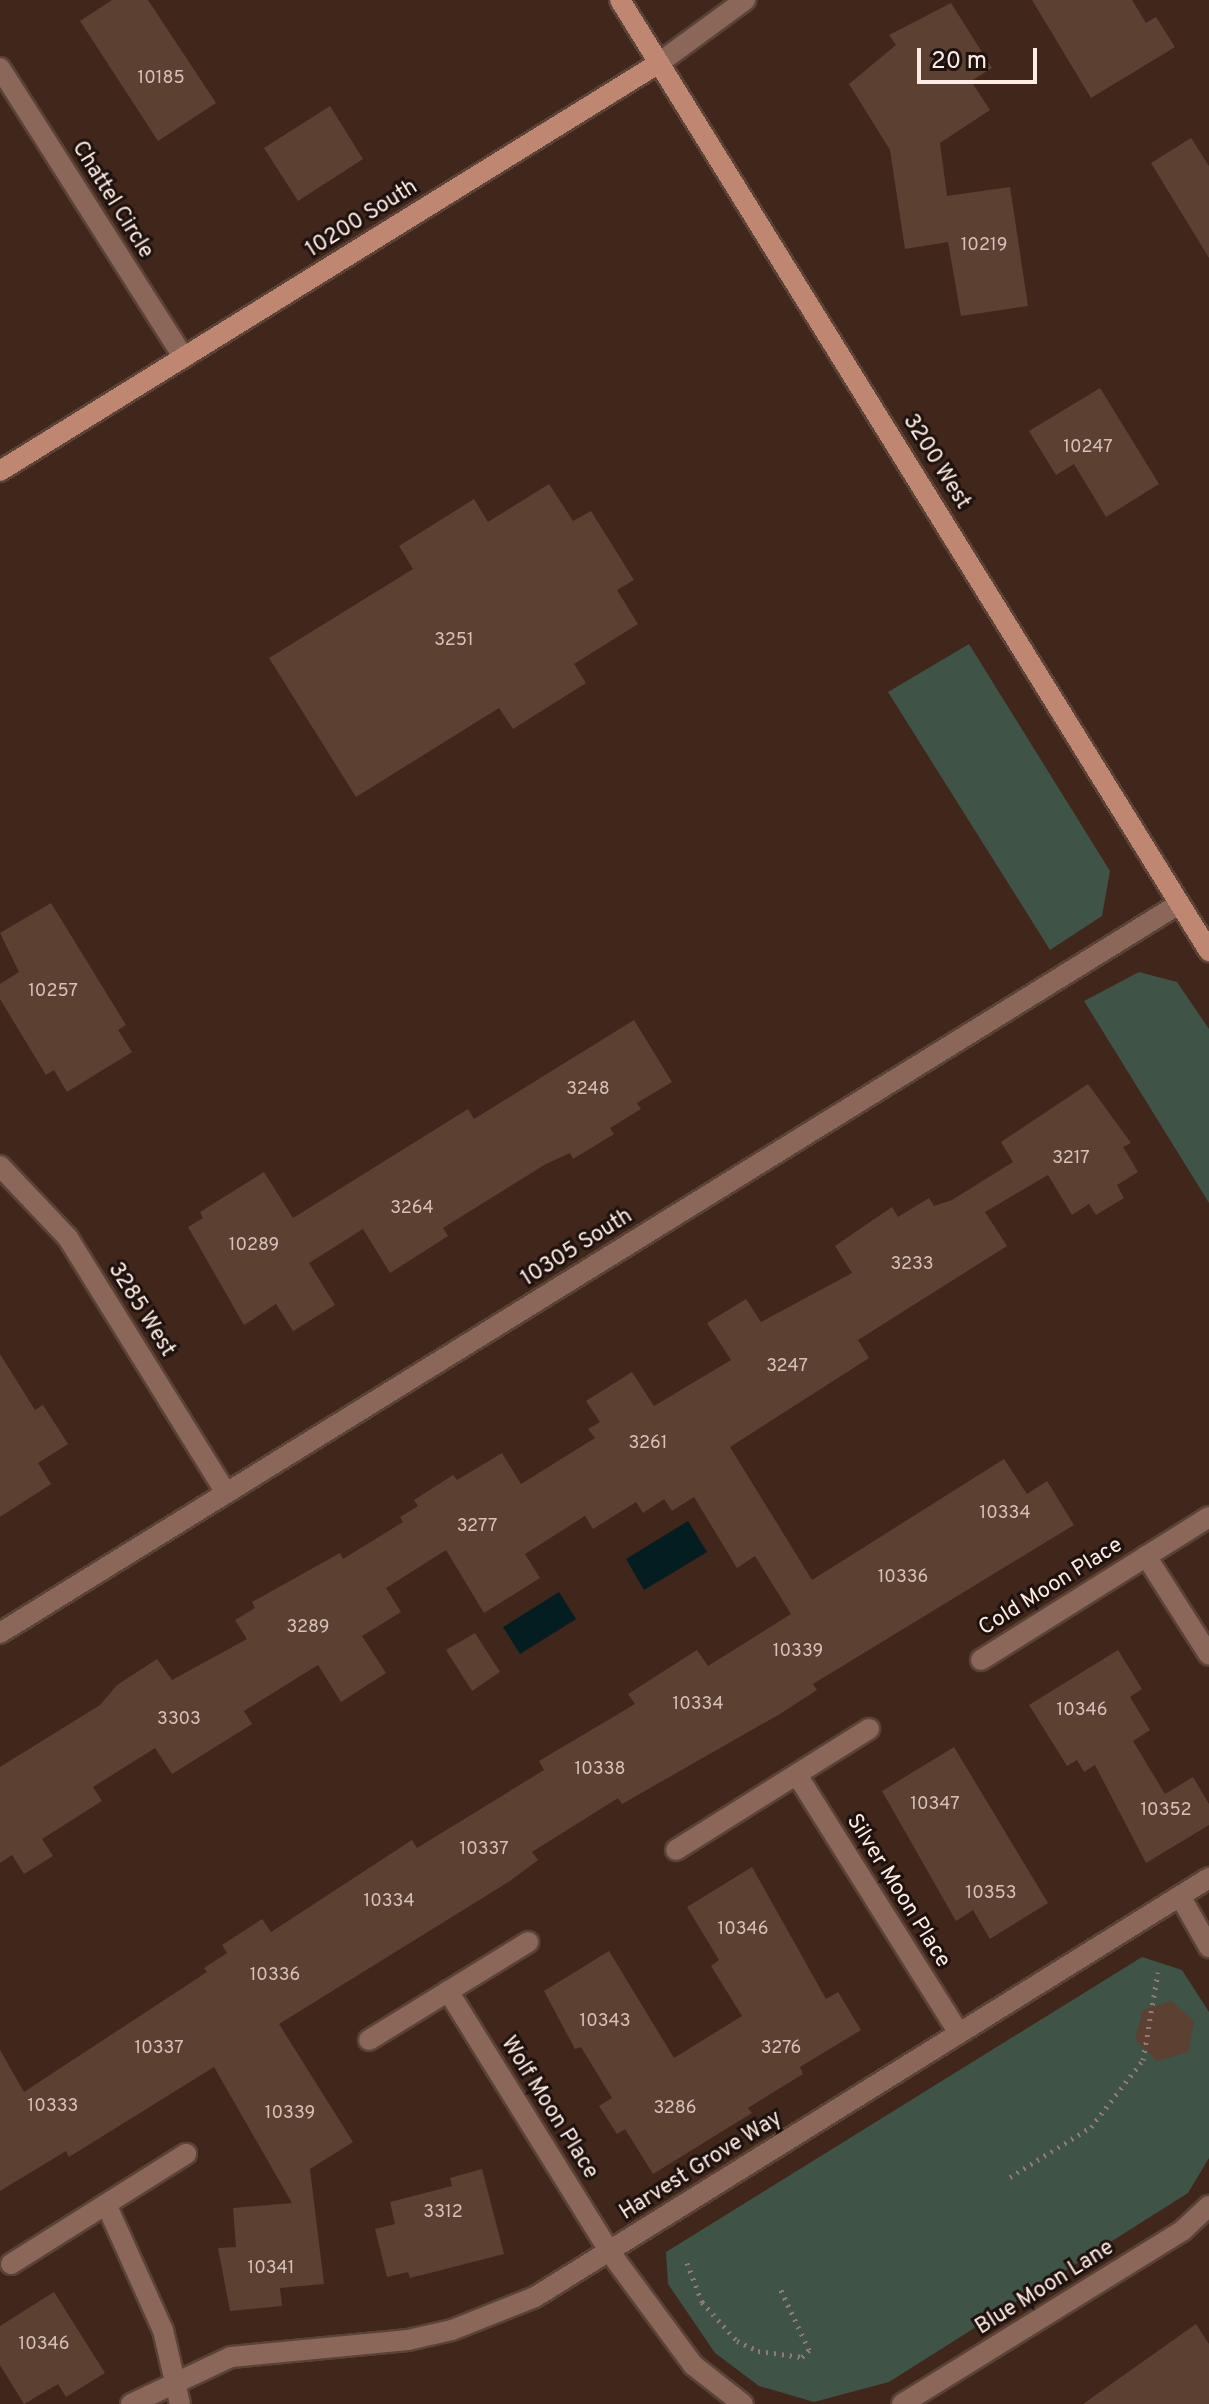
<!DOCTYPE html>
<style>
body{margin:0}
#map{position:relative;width:1209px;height:2404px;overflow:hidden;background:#40261b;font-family:Overpass,sans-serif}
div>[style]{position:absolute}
.green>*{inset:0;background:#3f5346}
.water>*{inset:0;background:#041d21}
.building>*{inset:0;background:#5c4133}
.path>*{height:5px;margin-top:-2.5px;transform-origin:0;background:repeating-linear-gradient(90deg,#917a71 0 2px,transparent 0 8px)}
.roads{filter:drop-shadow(2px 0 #5b4237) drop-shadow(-2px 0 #5b4237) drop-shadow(0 2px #5b4237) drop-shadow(0 -2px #5b4237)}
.street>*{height:20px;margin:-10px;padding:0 10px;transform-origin:10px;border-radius:10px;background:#8a6759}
.secondary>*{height:20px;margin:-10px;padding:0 10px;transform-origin:10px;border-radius:10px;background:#bf8771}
span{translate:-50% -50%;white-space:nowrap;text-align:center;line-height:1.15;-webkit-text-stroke:6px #1e120e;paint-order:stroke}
.number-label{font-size:18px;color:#d6c0b8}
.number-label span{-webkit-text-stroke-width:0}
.street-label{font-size:22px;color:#feebe4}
.scale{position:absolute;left:917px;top:48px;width:120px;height:36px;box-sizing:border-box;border:4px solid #feebe4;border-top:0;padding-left:10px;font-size:24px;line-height:28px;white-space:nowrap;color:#feebe4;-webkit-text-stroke:6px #1e120e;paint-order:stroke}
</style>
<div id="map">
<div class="green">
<i style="clip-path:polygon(969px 644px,1110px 871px,1102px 916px,1050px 950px,888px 692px)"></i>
<i style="clip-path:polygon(1139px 972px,1177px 982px,1209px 1029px,1209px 1203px,1084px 1001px)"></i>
<i style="clip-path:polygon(1142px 1957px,1182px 1970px,1209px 2012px,1209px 2158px,1188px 2193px,889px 2382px,814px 2402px,759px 2386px,715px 2353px,668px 2284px,666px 2252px)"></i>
</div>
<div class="water">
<i style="clip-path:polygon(688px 1521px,707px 1552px,644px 1590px,626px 1559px)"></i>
<i style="clip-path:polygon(559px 1592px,576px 1619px,520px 1654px,503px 1627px)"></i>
</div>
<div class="building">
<i style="clip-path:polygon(112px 0,148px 0,216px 103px,158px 141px,80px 21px)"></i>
<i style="clip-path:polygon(1032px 0,1132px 0,1146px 23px,1156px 17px,1175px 47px,1091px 98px)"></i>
<i style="clip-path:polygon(951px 3px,992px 68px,971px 81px,990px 110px,940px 143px,947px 196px,1010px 187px,1028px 306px,961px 316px,948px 242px,905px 249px,890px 150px,849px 84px,896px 45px,889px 35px)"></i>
<i style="clip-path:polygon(330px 106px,363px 159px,298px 201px,264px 148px)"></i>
<i style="clip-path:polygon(1191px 138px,1209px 166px,1209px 258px,1151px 163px)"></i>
<i style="clip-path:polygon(1100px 388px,1159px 484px,1106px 517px,1074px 464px,1056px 475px,1029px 431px)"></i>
<i style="clip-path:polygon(549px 484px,573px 521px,591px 511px,634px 580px,617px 590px,638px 624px,574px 664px,586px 683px,513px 729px,499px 708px,356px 797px,269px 658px,413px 569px,399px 546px,474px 499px,488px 522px)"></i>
<i style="clip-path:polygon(51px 903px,126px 1025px,118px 1030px,132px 1052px,67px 1092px,54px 1070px,46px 1075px,0 999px,0 984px,19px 972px,0 933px)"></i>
<i style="clip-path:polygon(634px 1020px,672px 1082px,637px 1103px,641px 1109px,610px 1128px,614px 1134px,573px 1159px,570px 1153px,546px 1164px,443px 1228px,448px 1236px,390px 1273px,363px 1229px,309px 1263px,335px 1305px,293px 1331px,276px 1304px,244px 1325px,188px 1227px,203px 1218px,200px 1212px,264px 1172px,293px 1218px,468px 1109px,474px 1119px)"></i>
<i style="clip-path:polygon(1088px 1084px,1131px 1143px,1123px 1147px,1138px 1172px,1117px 1185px,1124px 1198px,1096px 1215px,1089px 1204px,1072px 1215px,1048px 1175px,985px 1212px,1007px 1246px,858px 1340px,869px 1358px,730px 1447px,812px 1580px,1004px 1459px,1027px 1494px,1047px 1481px,1074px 1525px,813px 1684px,817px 1690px,780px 1714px,622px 1804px,618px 1798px,532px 1852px,538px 1860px,510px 1881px,279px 2024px,353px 2142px,310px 2169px,324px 2284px,280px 2288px,282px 2306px,230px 2311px,218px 2248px,236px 2247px,233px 2208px,292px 2203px,214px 2067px,69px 2157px,66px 2151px,0 2191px,0 2050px,24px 2092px,207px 1972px,204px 1968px,227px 1953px,222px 1945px,262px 1919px,271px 1932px,412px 1840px,417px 1848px,544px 1770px,539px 1761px,635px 1704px,628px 1694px,697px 1650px,708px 1666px,791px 1614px,755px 1556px,737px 1568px,694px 1497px,672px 1511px,664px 1499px,643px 1513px,636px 1502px,593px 1529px,585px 1516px,525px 1554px,540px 1578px,484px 1613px,446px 1550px,386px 1588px,401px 1612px,362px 1636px,386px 1673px,341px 1702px,318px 1665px,244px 1711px,252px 1724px,172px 1774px,155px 1748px,93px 1787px,102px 1801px,42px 1839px,53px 1856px,24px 1874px,12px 1855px,0 1863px,0 1767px,100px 1705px,117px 1685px,157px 1659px,172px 1680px,247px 1639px,235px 1620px,255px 1608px,252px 1602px,340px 1553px,343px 1559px,403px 1522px,400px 1517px,418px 1506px,414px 1500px,453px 1475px,457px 1480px,502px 1453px,521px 1484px,595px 1438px,588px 1429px,600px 1422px,586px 1401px,632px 1372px,654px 1406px,731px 1360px,707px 1323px,746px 1299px,761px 1322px,852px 1273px,835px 1246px,892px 1207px,898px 1217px,929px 1198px,934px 1206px,952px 1200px,1013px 1162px,1001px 1142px)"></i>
<i style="clip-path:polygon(0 1354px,35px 1410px,43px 1405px,68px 1444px,38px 1463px,51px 1484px,0 1517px)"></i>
<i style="clip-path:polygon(475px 1633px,500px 1672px,472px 1691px,446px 1650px)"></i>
<i style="clip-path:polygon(1118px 1650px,1142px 1689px,1130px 1697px,1150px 1730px,1133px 1741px,1165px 1794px,1193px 1777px,1209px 1804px,1209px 1825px,1146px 1863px,1095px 1765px,1084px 1772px,1077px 1760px,1067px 1766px,1029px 1705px)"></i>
<i style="clip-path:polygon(954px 1747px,1048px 1903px,990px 1939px,973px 1910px,956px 1921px,882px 1791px)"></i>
<i style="clip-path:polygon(752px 1867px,826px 1999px,838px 1992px,861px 2030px,800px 2067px,803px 2074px,748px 2108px,752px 2113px,653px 2174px,625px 2129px,617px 2134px,599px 2106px,612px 2098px,581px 2047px,575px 2049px,544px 1991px,609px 1951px,674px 2058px,742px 2016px,711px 1966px,719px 1960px,687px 1907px)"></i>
<i style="clip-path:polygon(1171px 2001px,1194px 2021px,1188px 2052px,1157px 2061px,1135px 2039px,1143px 2010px)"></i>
<i style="clip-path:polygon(482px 2169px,504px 2254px,410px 2278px,408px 2272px,387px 2277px,375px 2229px,395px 2224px,390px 2202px,452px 2186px,450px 2178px)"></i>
<i style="clip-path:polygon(54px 2292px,105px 2373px,66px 2397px,58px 2384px,24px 2404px,0 2365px,0 2326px)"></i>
<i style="clip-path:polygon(1196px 2324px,1209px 2344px,1209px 2404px,1083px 2404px)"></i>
</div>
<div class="path">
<i style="left:1010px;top:2177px;width:95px;rotate:-31.7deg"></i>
<i style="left:1091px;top:2127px;width:85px;rotate:-52.2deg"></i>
<i style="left:1143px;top:2060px;width:89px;rotate:-80.3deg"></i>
<i style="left:687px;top:2263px;width:42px;rotate:69deg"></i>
<i style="left:702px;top:2302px;width:52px;rotate:48.1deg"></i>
<i style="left:737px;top:2341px;width:23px;rotate:25deg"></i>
<i style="left:758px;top:2351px;width:44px;rotate:7.8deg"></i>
<i style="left:802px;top:2357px;width:10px;rotate:-45deg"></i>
<i style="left:809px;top:2350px;width:68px;rotate:-115.1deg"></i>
</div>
<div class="roads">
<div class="street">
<i style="left:659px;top:63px;width:107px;rotate:-36.2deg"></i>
<i style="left:0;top:68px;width:343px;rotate:57.6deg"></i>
<i style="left:0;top:1166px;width:99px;rotate:46.6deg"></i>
<i style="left:68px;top:1238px;width:300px;rotate:58.2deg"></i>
<i style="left:1146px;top:1556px;width:117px;rotate:57.5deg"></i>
<i style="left:0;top:1633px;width:1386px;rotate:-31.73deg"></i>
<i style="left:981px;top:1660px;width:269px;rotate:-32.1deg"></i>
<i style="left:797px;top:1775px;width:305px;rotate:57.9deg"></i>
<i style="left:676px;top:1850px;width:228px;rotate:-32.1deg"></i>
<i style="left:1180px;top:1896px;width:59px;rotate:60.4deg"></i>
<i style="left:448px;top:1991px;width:306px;rotate:58.2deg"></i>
<i style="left:609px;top:2251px;width:142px;rotate:53.6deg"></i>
<i style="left:693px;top:2365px;width:63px;rotate:38deg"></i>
<i style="left:369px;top:2040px;width:187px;rotate:-31.6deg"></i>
<i style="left:106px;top:2204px;width:138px;rotate:65.7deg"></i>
<i style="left:163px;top:2330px;width:76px;rotate:77.1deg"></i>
<i style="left:11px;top:2264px;width:207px;rotate:-32.2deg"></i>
<i style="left:131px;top:2404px;width:110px;rotate:-25.2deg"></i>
<i style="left:231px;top:2357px;width:178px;rotate:-5.5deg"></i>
<i style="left:408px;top:2340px;width:45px;rotate:-12.8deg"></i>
<i style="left:452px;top:2330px;width:89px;rotate:-21.7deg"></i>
<i style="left:535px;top:2297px;width:794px;rotate:-31.87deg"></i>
<i style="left:902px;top:2404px;width:329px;rotate:-31.7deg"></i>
<i style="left:1182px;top:2231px;width:37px;rotate:-43deg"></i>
</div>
<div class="secondary">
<i style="left:620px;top:0;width:1119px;rotate:58.23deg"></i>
<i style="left:0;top:471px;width:775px;rotate:-31.76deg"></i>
</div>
</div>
<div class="number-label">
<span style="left:161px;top:79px">10185</span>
<span style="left:984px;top:246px">10219</span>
<span style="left:1088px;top:448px">10247</span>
<span style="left:454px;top:641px">3251</span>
<span style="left:53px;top:992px">10257</span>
<span style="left:588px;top:1090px">3248</span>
<span style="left:1071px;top:1159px">3217</span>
<span style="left:412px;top:1209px">3264</span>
<span style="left:254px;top:1246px">10289</span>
<span style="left:912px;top:1265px">3233</span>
<span style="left:787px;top:1367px">3247</span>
<span style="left:648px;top:1444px">3261</span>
<span style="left:1005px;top:1514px">10334</span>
<span style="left:477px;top:1527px">3277</span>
<span style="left:903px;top:1578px">10336</span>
<span style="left:308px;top:1628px">3289</span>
<span style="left:798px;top:1652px">10339</span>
<span style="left:698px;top:1705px">10334</span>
<span style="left:1082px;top:1711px">10346</span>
<span style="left:179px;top:1720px">3303</span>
<span style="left:600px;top:1770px">10338</span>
<span style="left:935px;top:1805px">10347</span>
<span style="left:1166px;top:1811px">10352</span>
<span style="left:484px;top:1850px">10337</span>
<span style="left:991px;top:1894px">10353</span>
<span style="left:389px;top:1902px">10334</span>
<span style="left:743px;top:1930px">10346</span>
<span style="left:275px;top:1976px">10336</span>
<span style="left:605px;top:2022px">10343</span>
<span style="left:159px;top:2049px">10337</span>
<span style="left:781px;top:2049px">3276</span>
<span style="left:53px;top:2107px">10333</span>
<span style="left:675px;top:2109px">3286</span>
<span style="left:290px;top:2114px">10339</span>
<span style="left:443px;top:2213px">3312</span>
<span style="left:271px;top:2269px">10341</span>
<span style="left:44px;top:2345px">10346</span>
</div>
<div class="street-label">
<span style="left:112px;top:200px;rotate:58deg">Chattel Circle</span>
<span style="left:362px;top:219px;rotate:-32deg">10200 South</span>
<span style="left:936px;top:462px;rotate:58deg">3200 West</span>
<span style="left:577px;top:1248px;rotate:-32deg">10305 South</span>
<span style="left:141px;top:1310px;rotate:58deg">3285 West</span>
<span style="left:1051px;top:1587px;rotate:-32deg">Cold Moon Place</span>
<span style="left:898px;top:1891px;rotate:58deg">Silver Moon Place</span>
<span style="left:549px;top:2108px;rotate:58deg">Wolf Moon Place</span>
<span style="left:701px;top:2166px;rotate:-32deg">Harvest Grove Way</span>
<span style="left:1045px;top:2288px;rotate:-32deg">Blue Moon Lane</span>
</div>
<div class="scale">20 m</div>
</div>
